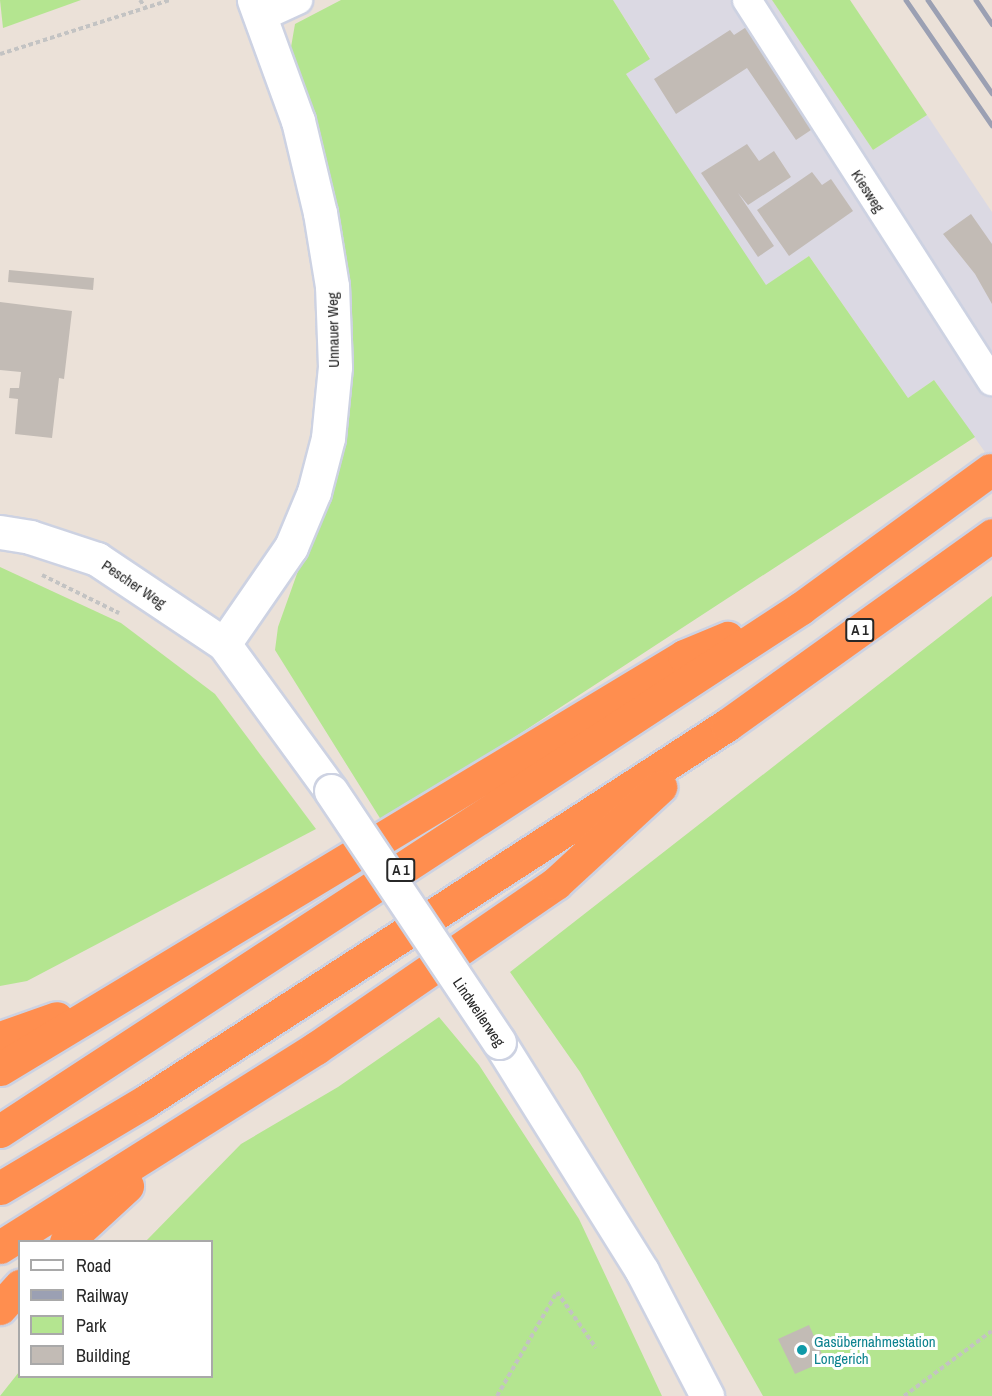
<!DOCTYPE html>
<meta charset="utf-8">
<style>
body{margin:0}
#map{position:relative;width:992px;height:1396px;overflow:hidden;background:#ebe1d8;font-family:"Archivo Narrow",sans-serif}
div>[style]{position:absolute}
.industrial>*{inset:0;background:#dbd9e3}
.green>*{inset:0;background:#b4e590}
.building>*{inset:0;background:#c2bbb5}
.path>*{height:4px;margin-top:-2px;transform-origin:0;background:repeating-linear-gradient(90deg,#c3c3c3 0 4.5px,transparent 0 7.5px)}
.roads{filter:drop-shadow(2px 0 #cdd2e2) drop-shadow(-2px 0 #cdd2e2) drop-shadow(0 2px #cdd2e2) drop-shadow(0 -2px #cdd2e2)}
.street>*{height:28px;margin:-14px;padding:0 14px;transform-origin:14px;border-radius:14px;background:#fff}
.secondary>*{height:33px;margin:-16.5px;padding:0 16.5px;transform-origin:16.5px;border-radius:16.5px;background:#fff}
.highway>*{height:33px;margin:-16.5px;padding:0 16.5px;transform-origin:16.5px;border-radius:16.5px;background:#ff8e4f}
.rail>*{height:4.5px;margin:-2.25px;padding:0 2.25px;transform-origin:2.25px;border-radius:2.25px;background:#9ba0b3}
.bridges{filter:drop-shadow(2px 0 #cdd2e2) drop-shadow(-2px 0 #cdd2e2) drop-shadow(0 2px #cdd2e2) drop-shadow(0 -2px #cdd2e2)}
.secondary-bridge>*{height:33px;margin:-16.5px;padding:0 16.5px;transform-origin:16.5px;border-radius:16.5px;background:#fff}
.dots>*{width:16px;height:16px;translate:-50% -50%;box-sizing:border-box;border:3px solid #fff;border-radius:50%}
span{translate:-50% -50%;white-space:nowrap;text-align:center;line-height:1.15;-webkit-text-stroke:6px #fff;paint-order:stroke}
.shield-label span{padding:2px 4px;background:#fff;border:2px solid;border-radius:4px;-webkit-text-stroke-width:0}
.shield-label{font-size:14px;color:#272727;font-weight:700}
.street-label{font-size:15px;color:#272727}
.culture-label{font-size:15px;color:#0d838f}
.left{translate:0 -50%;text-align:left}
.legend{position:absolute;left:18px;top:1240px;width:195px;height:138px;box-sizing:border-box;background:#fff;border:2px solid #a9a9a9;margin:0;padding:8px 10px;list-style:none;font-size:18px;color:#272727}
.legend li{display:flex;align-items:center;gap:12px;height:30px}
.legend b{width:30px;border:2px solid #a9a9a9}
</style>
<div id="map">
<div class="industrial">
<i style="clip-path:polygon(613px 0,772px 0,873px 150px,927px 115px,992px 212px,992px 462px,934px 380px,908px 398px,809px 256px,766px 286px,626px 74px,650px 58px)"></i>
</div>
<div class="green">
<i style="clip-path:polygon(0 0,81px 0,3px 28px)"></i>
<i style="clip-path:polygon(341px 0,613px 0,650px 59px,626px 74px,766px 285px,809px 256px,908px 398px,934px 380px,975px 437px,383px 823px,275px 650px,278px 627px,324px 498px,339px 444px,290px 53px,295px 24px)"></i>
<i style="clip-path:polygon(772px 0,850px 0,927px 115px,873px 150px)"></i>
<i style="clip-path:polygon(0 567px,121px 623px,215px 694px,316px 829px,27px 981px,0 986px)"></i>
<i style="clip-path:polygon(992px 596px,992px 1396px,763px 1396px,580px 1072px,510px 972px)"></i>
<i style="clip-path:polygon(439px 1017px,479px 1065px,579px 1219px,662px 1396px,0 1396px,19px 1372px,20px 1376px,212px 1376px,212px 1242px,146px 1241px,241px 1144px,338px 1087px)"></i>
</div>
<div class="building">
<i style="clip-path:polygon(751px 24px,820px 124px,796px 140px,747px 68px,676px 114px,654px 79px,730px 30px,734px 35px)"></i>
<i style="clip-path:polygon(747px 144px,759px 161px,774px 151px,791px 177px,748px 205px,738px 193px,774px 246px,758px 257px,701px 173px)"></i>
<i style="clip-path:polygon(812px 172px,822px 185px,831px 179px,853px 211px,789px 256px,757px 210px)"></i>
<i style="clip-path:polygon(971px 214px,992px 244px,992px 304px,975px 274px,943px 234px)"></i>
<i style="clip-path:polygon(9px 270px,94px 278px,93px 290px,8px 282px)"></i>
<i style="clip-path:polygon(0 302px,72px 311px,64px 379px,59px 378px,52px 438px,15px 434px,18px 399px,9px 398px,10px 388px,19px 388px,21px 372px,0 370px)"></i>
<i style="clip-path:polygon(809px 1325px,825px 1361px,795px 1374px,778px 1339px)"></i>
</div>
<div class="path">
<i style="left:140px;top:0;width:11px;rotate:56deg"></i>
<i style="left:0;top:54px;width:178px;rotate:-17.6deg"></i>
<i style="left:42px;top:575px;width:86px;rotate:26.3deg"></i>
<i style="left:497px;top:1396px;width:120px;rotate:-60deg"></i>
<i style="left:557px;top:1292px;width:68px;rotate:55.1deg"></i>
<i style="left:904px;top:1396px;width:109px;rotate:-36.5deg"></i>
</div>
<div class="roads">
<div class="street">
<i style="left:747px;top:0;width:453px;rotate:57.3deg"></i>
<i style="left:261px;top:17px;width:41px;rotate:-24.7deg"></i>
</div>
<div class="secondary">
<i style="left:0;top:532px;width:30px;rotate:9deg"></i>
<i style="left:30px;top:537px;width:71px;rotate:18.2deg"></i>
<i style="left:97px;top:559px;width:153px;rotate:33.8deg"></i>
<i style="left:224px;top:644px;width:182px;rotate:53.9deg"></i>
<i style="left:224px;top:644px;width:118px;rotate:-55.4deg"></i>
<i style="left:291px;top:547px;width:60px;rotate:-67.3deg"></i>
<i style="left:314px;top:492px;width:56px;rotate:-75.5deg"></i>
<i style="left:328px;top:438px;width:71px;rotate:-84.4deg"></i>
<i style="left:335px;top:367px;width:81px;rotate:-92.1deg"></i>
<i style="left:332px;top:286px;width:74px;rotate:-99.3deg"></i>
<i style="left:320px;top:213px;width:95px;rotate:-103.4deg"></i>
<i style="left:298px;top:121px;width:129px;rotate:-110deg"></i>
<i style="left:499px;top:1042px;width:270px;rotate:58deg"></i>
<i style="left:642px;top:1271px;width:141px;rotate:62.5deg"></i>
</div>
<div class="highway">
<i style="left:0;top:1038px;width:60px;rotate:-19.3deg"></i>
<i style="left:0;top:1069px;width:799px;rotate:-31.12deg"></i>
<i style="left:684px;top:656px;width:47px;rotate:-22.7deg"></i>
<i style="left:0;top:1131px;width:957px;rotate:-33.14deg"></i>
<i style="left:801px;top:608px;width:234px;rotate:-36.1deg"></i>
<i style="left:0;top:1188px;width:170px;rotate:-30.8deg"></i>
<i style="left:146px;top:1101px;width:692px;rotate:-32.91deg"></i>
<i style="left:727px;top:725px;width:326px;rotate:-35.6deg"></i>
<i style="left:66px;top:1242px;width:83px;rotate:-42.6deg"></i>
<i style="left:0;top:1247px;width:373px;rotate:-32.2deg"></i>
<i style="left:316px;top:1048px;width:291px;rotate:-34.5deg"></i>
<i style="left:556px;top:883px;width:142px;rotate:-42.7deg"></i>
<i style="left:0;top:1308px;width:30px;rotate:-48deg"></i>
</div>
</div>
<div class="rail">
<i style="left:906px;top:0;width:152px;rotate:55.5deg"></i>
<i style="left:928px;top:0;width:113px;rotate:55.5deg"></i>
<i style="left:976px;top:0;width:29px;rotate:56deg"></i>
</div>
<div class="bridges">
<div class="secondary-bridge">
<i style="left:331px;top:791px;width:302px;rotate:56.2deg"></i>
</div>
</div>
<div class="dots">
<i style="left:802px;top:1350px;background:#0f9aa8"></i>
</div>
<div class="shield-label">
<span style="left:860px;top:630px">A 1</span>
<span style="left:401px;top:870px">A 1</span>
</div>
<div class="street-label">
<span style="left:868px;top:191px;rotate:57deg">Kiesweg</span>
<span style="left:333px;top:330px;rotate:-91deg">Unnauer Weg</span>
<span style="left:134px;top:584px;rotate:34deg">Pescher Weg</span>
<span style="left:479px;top:1012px;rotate:56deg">Lindweilerweg</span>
</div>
<div class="culture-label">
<span class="left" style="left:814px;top:1350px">Gasübernahmestation<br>Longerich</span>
</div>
<ul class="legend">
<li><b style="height:8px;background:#fff"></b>Road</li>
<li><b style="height:8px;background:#9ba0b3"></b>Railway</li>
<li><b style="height:16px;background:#b4e590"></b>Park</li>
<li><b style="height:16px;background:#c2bbb5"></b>Building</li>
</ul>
</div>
